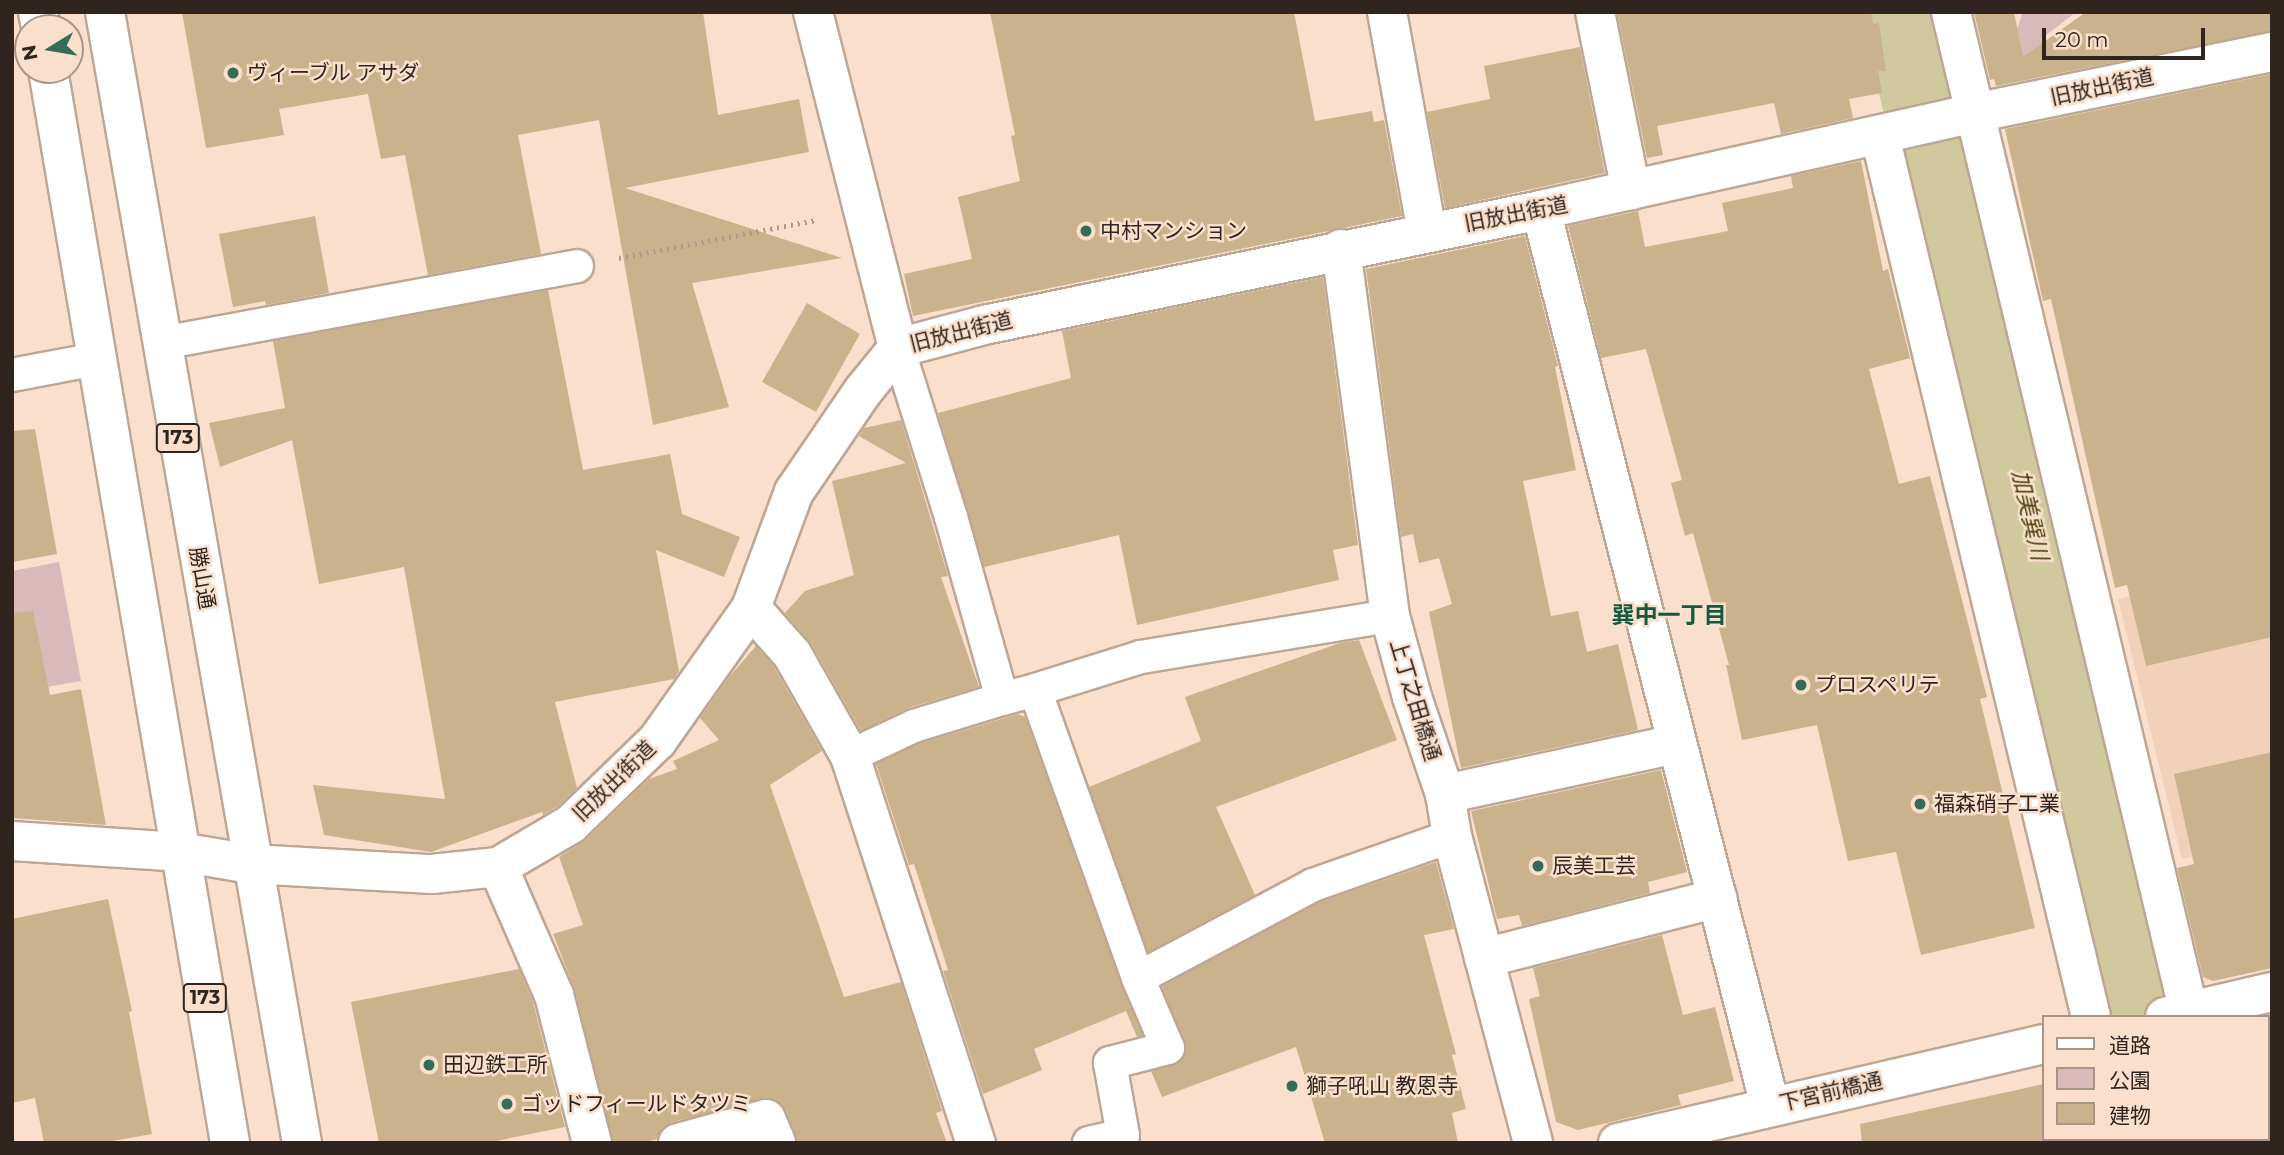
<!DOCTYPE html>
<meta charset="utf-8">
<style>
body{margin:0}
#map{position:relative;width:2284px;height:1155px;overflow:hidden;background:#f9dfcc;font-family:Montserrat,"Noto Sans JP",sans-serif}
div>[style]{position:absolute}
.built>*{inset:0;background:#f1d1ba}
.green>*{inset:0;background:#d9b9b9}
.river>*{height:98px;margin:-49px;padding:0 49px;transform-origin:49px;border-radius:49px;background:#cfc99d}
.building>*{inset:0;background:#cab38c}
.path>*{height:4.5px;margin-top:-2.25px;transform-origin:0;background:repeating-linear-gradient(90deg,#ae9a8c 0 2px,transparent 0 7px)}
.roads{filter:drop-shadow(2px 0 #bea694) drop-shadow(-2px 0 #bea694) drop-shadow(0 2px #bea694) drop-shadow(0 -2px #bea694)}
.lane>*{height:32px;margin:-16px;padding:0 16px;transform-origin:16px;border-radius:16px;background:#fff}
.street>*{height:38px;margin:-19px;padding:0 19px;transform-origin:19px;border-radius:19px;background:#fff}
.primary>*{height:38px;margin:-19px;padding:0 19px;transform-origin:19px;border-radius:19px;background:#fff}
.dots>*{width:19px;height:19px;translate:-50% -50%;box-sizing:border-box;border:4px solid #f9dfcc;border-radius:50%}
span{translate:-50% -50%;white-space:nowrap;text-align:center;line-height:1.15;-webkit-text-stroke:5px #f9dfcc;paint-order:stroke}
.shield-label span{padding:2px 5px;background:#f9dfcc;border:2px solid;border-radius:5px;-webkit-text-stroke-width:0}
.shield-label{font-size:19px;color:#2f251e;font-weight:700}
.poi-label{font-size:21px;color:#2f251e}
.left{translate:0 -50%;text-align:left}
.street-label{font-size:21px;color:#2f251e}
.water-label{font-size:23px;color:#4b440f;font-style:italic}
.neighbourhood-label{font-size:23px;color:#135940;font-weight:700}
.frame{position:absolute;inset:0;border:14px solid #2f251e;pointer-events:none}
.legend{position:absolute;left:2042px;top:1015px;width:228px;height:126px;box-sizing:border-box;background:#f9dfcc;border:2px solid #a89586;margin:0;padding:9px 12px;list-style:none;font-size:21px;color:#2f251e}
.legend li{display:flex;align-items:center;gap:14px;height:35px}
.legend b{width:35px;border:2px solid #a89586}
.north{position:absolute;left:14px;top:14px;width:70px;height:70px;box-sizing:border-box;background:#f9dfcc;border:2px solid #a89586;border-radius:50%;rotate:259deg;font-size:19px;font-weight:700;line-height:28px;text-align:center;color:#2f251e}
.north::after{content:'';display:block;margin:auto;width:24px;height:32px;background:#346d55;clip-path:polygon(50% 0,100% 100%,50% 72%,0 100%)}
.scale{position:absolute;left:2042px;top:28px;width:163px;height:32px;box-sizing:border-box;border:4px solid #2f251e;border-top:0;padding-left:9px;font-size:21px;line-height:24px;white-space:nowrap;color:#2f251e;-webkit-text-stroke:5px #f9dfcc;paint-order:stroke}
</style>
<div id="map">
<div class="built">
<i style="clip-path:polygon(2272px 563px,2272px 838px,2182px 859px,2118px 599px)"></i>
</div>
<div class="green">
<i style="clip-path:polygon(2023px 12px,2076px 12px,2041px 39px,2049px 72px,2026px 76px,2017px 29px)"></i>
<i style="clip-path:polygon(59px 562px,81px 681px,12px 693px,12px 571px)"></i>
</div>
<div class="river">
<i style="left:1910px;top:12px;width:1033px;rotate:76.57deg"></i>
<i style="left:2178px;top:1139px;width:4px;rotate:76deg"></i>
</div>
<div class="building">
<i style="clip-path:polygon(182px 12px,703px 12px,718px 115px,799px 99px,809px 152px,625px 188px,842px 258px,692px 283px,729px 407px,653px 425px,599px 120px,518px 135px,541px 254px,428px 275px,405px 155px,381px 159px,368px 94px,279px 109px,284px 135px,206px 148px)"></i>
<i style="clip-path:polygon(990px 12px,1294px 12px,1315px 121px,1372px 111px,1374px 122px,1384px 120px,1402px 216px,913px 316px,904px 274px,972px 259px,958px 197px,1020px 181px,1011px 136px,1015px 135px)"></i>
<i style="clip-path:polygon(1617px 12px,1871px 12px,1873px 24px,1879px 23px,1886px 71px,1878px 71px,1882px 93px,1849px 99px,1853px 118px,1781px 134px,1774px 103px,1657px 126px,1663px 155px,1647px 158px)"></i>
<i style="clip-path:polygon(1974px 12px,2014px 12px,2023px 57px,2086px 12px,2272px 12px,2272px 31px,1996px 86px,1994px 79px,1990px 80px)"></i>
<i style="clip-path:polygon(1580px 47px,1605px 173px,1445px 208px,1427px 112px,1490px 99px,1484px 66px)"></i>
<i style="clip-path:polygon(2272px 74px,2272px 637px,2146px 666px,2127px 585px,2115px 588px,2051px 299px,2043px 301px,2005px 129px)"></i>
<i style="clip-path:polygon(1861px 161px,1883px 271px,1888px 269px,1910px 358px,1869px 369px,1899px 484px,1930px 476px,1987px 697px,1980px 699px,2035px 928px,1921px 955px,1896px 852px,1848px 861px,1817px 725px,1742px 740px,1726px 665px,1729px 665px,1693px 533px,1685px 536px,1671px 483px,1682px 480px,1646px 349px,1601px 358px,1568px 226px,1638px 211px,1645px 247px,1728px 231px,1722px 203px,1793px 188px,1791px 176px)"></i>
<i style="clip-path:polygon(315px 216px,329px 293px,266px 305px,265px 301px,233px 307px,219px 234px)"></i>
<i style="clip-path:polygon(1525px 236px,1558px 366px,1555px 367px,1576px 470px,1523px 481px,1551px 616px,1578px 611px,1587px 652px,1618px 644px,1638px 730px,1461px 768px,1429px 612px,1452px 604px,1439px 558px,1419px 563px,1413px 534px,1401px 537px,1366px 269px)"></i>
<i style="clip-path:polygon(1323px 277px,1358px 545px,1333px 550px,1339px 580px,1137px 625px,1119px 535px,984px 567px,938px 413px,1071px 378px,1062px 331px)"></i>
<i style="clip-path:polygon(548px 290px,583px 470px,670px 454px,682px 514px,740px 537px,724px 577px,656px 550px,679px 671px,674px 679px,555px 702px,577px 788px,558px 806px,543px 815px,542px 812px,431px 852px,324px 835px,313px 785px,445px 799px,404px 567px,319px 584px,292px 440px,220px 467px,209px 423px,285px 408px,273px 341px)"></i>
<i style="clip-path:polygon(807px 303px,860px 334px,816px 412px,762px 382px)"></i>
<i style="clip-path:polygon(901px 420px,948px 576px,941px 577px,979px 687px,908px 708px,861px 731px,811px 643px,785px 613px,805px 591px,854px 575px,832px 481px,906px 463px,859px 436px,864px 428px)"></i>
<i style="clip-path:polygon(35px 429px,57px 554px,12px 562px,12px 431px)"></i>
<i style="clip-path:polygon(33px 611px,50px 695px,81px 689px,106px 825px,12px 818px,12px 613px)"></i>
<i style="clip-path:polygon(1359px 640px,1397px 740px,1216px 807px,1255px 895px,1148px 952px,1089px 787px,1201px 741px,1185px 697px,1340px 643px)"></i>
<i style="clip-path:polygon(756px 646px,774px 667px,822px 751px,770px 785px,844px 997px,901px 982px,942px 1111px,936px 1113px,947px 1143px,797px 1143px,786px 1110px,779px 1102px,770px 1098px,672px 1122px,662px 1128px,657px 1139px,642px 1143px,613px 1143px,575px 990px,553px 934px,583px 925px,559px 857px,586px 840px,649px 779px,677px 769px,673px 761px,719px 740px,700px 718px,730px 676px)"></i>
<i style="clip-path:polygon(1018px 714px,1025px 717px,1121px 984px,1143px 1036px,1137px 1037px,1126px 1011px,1034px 1049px,1042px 1070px,983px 1094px,943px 971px,948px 970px,914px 864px,909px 865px,876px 764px,921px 743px)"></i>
<i style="clip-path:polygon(2272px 752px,2272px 968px,2213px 981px,2203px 977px,2177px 868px,2194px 864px,2174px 774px)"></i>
<i style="clip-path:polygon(1661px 770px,1687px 872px,1648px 882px,1650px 893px,1522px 926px,1519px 915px,1497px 919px,1471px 811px)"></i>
<i style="clip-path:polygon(1436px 862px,1454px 929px,1424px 935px,1456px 1054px,1452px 1055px,1466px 1109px,1452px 1113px,1458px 1143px,1325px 1143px,1296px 1047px,1162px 1097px,1151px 1071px,1181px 1061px,1186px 1050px,1162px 986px,1320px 902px)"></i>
<i style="clip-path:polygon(108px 899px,132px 1011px,129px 1012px,152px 1134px,101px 1143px,44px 1143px,35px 1098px,12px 1103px,12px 919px)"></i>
<i style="clip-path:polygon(1662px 935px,1683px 1015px,1715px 1007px,1734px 1081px,1678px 1095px,1681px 1105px,1578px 1130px,1556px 1122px,1529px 999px,1540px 996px,1533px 968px)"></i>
<i style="clip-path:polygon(519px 969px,533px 1002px,565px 1127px,486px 1143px,379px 1143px,351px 1002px)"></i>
<i style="clip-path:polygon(2044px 1084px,2044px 1143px,1862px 1143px,1860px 1124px)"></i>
</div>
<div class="path">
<i style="left:619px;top:258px;width:202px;rotate:-10.9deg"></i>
</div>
<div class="roads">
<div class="lane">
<i style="left:162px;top:343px;width:422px;rotate:-10.5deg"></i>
<i style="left:898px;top:348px;width:177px;rotate:72.6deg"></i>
<i style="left:951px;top:517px;width:189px;rotate:74.3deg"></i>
<i style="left:1002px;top:699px;width:34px;rotate:-15deg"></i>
<i style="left:1035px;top:690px;width:306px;rotate:70.3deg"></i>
<i style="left:1138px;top:978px;width:76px;rotate:66.8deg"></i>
<i style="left:1168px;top:1048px;width:60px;rotate:165.5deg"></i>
<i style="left:1110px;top:1063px;width:73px;rotate:79.8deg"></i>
<i style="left:1123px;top:1135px;width:35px;rotate:167deg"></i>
<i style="left:12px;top:375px;width:86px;rotate:-10.7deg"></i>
<i style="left:1035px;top:690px;width:111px;rotate:-17.3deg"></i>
<i style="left:1141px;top:657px;width:252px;rotate:-9.4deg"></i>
<i style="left:850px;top:756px;width:71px;rotate:-25.1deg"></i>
<i style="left:914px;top:726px;width:92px;rotate:-17.1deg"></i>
<i style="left:1138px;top:978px;width:198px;rotate:-28deg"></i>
<i style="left:1313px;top:885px;width:147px;rotate:-19.4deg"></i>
</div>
<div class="street">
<i style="left:813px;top:12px;width:347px;rotate:75.8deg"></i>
<i style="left:1387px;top:12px;width:224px;rotate:79.7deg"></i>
<i style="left:1595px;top:12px;width:182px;rotate:78.6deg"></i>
<i style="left:1951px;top:12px;width:1033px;rotate:76.62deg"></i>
<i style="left:1880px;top:136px;width:906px;rotate:76.53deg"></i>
<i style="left:1541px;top:210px;width:925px;rotate:75.66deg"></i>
<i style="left:1341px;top:249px;width:370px;rotate:82.4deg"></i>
<i style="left:1390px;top:616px;width:84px;rotate:74.8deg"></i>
<i style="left:1412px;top:697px;width:102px;rotate:71.2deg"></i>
<i style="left:1445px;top:794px;width:43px;rotate:80.5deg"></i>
<i style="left:1452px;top:836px;width:318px;rotate:75.2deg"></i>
<i style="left:751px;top:608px;width:62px;rotate:48.3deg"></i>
<i style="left:792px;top:654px;width:117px;rotate:60.4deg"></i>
<i style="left:850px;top:756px;width:407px;rotate:72deg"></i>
<i style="left:1445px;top:794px;width:237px;rotate:-12.2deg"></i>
<i style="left:12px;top:841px;width:168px;rotate:3.7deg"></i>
<i style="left:180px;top:852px;width:72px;rotate:9.6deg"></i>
<i style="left:251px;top:864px;width:181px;rotate:3.2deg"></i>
<i style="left:432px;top:874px;width:66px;rotate:-6.1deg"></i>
<i style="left:498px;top:867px;width:85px;rotate:-30.5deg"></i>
<i style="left:571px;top:824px;width:120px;rotate:-44deg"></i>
<i style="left:657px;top:741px;width:163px;rotate:-54.7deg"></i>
<i style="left:751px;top:608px;width:124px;rotate:-69.7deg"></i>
<i style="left:794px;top:492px;width:122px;rotate:-55.7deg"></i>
<i style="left:863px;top:391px;width:55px;rotate:-50.9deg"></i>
<i style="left:898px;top:348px;width:89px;rotate:-15deg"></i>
<i style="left:984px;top:325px;width:569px;rotate:-11.67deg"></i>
<i style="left:1541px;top:210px;width:444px;rotate:-12.6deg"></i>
<i style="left:1974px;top:113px;width:304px;rotate:-11.6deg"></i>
<i style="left:498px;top:867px;width:140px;rotate:66.4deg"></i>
<i style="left:554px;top:995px;width:153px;rotate:75.6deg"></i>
<i style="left:1484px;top:958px;width:241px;rotate:-14.4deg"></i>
<i style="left:2165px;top:1017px;width:110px;rotate:-13.2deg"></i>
<i style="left:2130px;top:1139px;width:4px;rotate:76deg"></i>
<i style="left:2219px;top:1139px;width:4px;rotate:76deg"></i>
<i style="left:678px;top:1143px;width:91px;rotate:-15.3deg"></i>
<i style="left:766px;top:1119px;width:26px;rotate:67deg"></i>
<i style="left:1618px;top:1143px;width:437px;rotate:-13.1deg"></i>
</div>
<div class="primary">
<i style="left:38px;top:12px;width:16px;rotate:79deg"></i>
<i style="left:105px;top:12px;width:1148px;rotate:80.12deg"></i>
<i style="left:48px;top:70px;width:1088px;rotate:80.37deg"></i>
</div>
</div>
<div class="dots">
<i style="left:233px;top:73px;background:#346d55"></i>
<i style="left:1086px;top:231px;background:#346d55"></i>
<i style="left:1801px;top:685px;background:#346d55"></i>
<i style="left:1920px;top:804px;background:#346d55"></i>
<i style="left:1538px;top:866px;background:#346d55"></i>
<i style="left:429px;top:1065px;background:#346d55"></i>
<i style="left:1292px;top:1086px;background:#346d55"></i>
<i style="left:507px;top:1104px;background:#346d55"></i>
</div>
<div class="shield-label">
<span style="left:178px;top:438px">173</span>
<span style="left:205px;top:998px">173</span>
</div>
<div class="poi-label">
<span class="left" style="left:247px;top:73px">ヴィーブル アサダ</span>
<span class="left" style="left:1100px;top:231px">中村マンション</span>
<span class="left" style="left:1815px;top:685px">プロスペリテ</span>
<span class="left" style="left:1934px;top:804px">福森硝子工業</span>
<span class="left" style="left:1552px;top:866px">辰美工芸</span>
<span class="left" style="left:443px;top:1065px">田辺鉄工所</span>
<span class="left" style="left:1306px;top:1086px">獅子吼山 教恩寺</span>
<span class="left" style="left:521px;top:1104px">ゴッドフィールドタツミ</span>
</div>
<div class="street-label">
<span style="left:2102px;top:87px;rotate:-12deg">旧放出街道</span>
<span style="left:1516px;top:214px;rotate:-11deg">旧放出街道</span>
<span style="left:961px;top:332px;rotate:-14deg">旧放出街道</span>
<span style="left:202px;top:578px;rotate:80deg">勝山通</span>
<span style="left:1415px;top:700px;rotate:73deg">上丁之田橋通</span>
<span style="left:614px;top:781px;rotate:-44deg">旧放出街道</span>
<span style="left:1831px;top:1092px;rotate:-13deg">下宮前橋通</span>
</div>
<div class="water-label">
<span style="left:2030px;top:515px;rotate:77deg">加美巽川</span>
</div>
<div class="neighbourhood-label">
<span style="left:1669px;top:615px">巽中一丁目</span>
</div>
<div class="frame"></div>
<ul class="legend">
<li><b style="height:9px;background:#fff"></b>道路</li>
<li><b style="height:19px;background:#d9b9b9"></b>公園</li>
<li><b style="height:19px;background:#cab38c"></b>建物</li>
</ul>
<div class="north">N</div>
<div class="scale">20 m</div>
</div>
